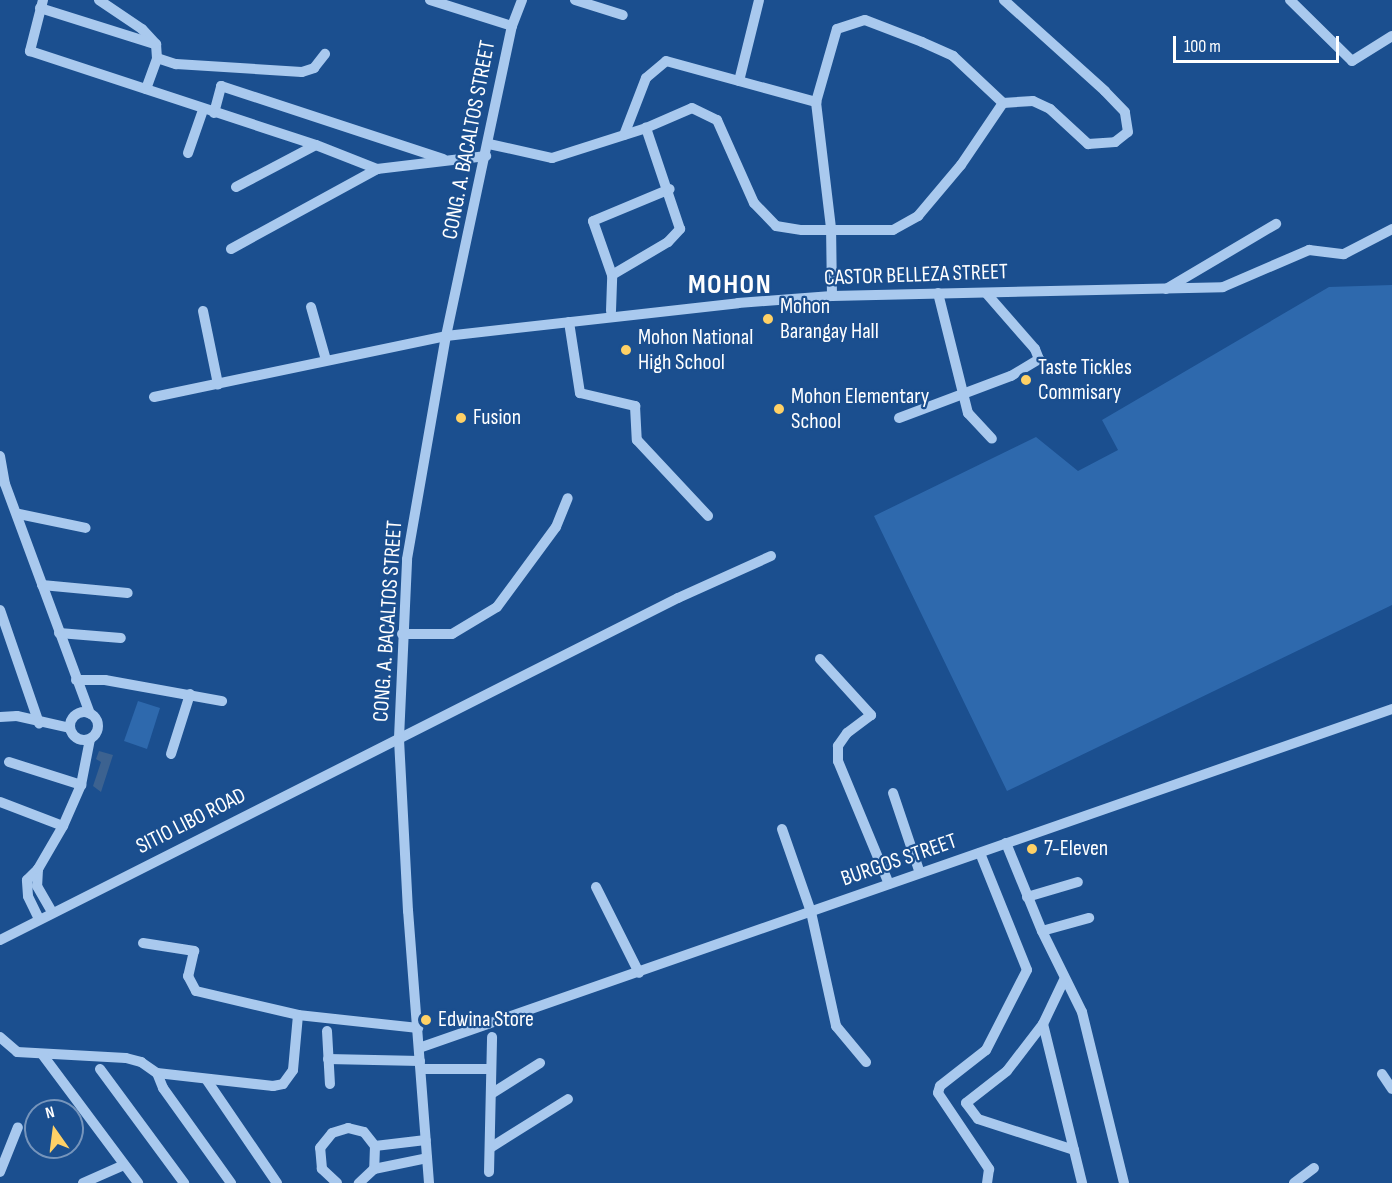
<!DOCTYPE html>
<style>
body{margin:0}
#map{position:relative;width:1392px;height:1183px;overflow:hidden;background:#1b4f8f;font-family:"Sofia Sans Condensed",sans-serif}
div>[style]{position:absolute}
.green>*{inset:0;background:#2e69ad}
.water>*{inset:0;background:#3c6290}
.minor>*{height:10px;margin:-5px;padding:0 5px;transform-origin:5px;border-radius:5px;background:#a9c9ee}
.minor>.ring{margin:-5px;padding:0;box-sizing:content-box;background:none;border:10px solid #a9c9ee;border-radius:50%}
.dots>*{width:16px;height:16px;translate:-50% -50%;box-sizing:border-box;border:3px solid #1b4f8f;border-radius:50%}
span{translate:-50% -50%;white-space:nowrap;text-align:center;line-height:1.15;-webkit-text-stroke:4.5px #1b4f8f;paint-order:stroke}
.street-label{font-size:22px;color:#fff}
.poi-label{font-size:22px;color:#fff}
.left{translate:0 -50%;text-align:left}
.district-label{font-size:28px;color:#fff;font-weight:700;letter-spacing:1.5px}
.north{position:absolute;left:24px;top:1099px;width:60px;height:60px;box-sizing:border-box;background:#1b4f8f;border:2px solid #7695bc;border-radius:50%;rotate:346deg;font-size:16px;font-weight:700;line-height:24px;text-align:center;color:#fff}
.north::after{content:'';display:block;margin:auto;width:21px;height:27px;background:#ffd166;clip-path:polygon(50% 0,100% 100%,50% 72%,0 100%)}
.scale{position:absolute;left:1173px;top:36px;width:166px;height:27px;box-sizing:border-box;border:3px solid #fff;border-top:0;padding-left:8px;font-size:18px;line-height:21px;white-space:nowrap;color:#fff;-webkit-text-stroke:4px #1b4f8f;paint-order:stroke}
</style>
<div id="map">
<div class="green">
<i style="clip-path:polygon(1392px 285px,1392px 605px,1007px 791px,874px 516px,1036px 437px,1078px 471px,1118px 450px,1102px 420px,1329px 287px)"></i>
<i style="clip-path:polygon(138px 701px,160px 708px,147px 749px,124px 741px)"></i>
</div>
<div class="water">
<i style="clip-path:polygon(99px 751px,113px 755px,101px 792px,93px 786px,101px 762px,96px 759px)"></i>
</div>
<div class="minor">
<i style="left:43px;top:0;width:53px;rotate:104.3deg"></i>
<i style="left:30px;top:51px;width:301px;rotate:18.2deg"></i>
<i style="left:316px;top:145px;width:66px;rotate:21.5deg"></i>
<i style="left:377px;top:169px;width:110px;rotate:-6.8deg"></i>
<i style="left:99px;top:0;width:52px;rotate:34deg"></i>
<i style="left:142px;top:29px;width:21px;rotate:47deg"></i>
<i style="left:156px;top:44px;width:14px;rotate:86deg"></i>
<i style="left:157px;top:58px;width:20px;rotate:18deg"></i>
<i style="left:176px;top:64px;width:126px;rotate:3.6deg"></i>
<i style="left:302px;top:72px;width:13px;rotate:-18deg"></i>
<i style="left:314px;top:68px;width:18px;rotate:-52deg"></i>
<i style="left:430px;top:0;width:86px;rotate:17.6deg"></i>
<i style="left:575px;top:0;width:50px;rotate:17.4deg"></i>
<i style="left:1290px;top:0;width:87px;rotate:44.5deg"></i>
<i style="left:1352px;top:61px;width:47px;rotate:-32deg"></i>
<i style="left:40px;top:8px;width:120px;rotate:17.5deg"></i>
<i style="left:739px;top:81px;width:83px;rotate:-76.1deg"></i>
<i style="left:146px;top:89px;width:33px;rotate:-70deg"></i>
<i style="left:214px;top:113px;width:28px;rotate:-75deg"></i>
<i style="left:221px;top:86px;width:234px;rotate:18.2deg"></i>
<i style="left:624px;top:135px;width:61px;rotate:-68.9deg"></i>
<i style="left:646px;top:78px;width:26px;rotate:-40deg"></i>
<i style="left:666px;top:61px;width:156px;rotate:15.3deg"></i>
<i style="left:489px;top:144px;width:65px;rotate:12.5deg"></i>
<i style="left:552px;top:158px;width:99px;rotate:-17.7deg"></i>
<i style="left:646px;top:128px;width:50px;rotate:-23.5deg"></i>
<i style="left:692px;top:108px;width:28px;rotate:26deg"></i>
<i style="left:717px;top:120px;width:91px;rotate:66deg"></i>
<i style="left:754px;top:203px;width:32px;rotate:46deg"></i>
<i style="left:776px;top:226px;width:26px;rotate:9deg"></i>
<i style="left:802px;top:230px;width:91px"></i>
<i style="left:893px;top:230px;width:29px;rotate:-29deg"></i>
<i style="left:918px;top:216px;width:67px;rotate:-49.9deg"></i>
<i style="left:961px;top:165px;width:75px;rotate:-55.9deg"></i>
<i style="left:188px;top:153px;width:46px;rotate:-70.8deg"></i>
<i style="left:236px;top:187px;width:90px;rotate:-27.7deg"></i>
<i style="left:231px;top:249px;width:166px;rotate:-28.7deg"></i>
<i style="left:612px;top:275px;width:65px;rotate:-30.5deg"></i>
<i style="left:668px;top:242px;width:18px;rotate:-47deg"></i>
<i style="left:680px;top:229px;width:107px;rotate:-108.6deg"></i>
<i style="left:1166px;top:289px;width:128px;rotate:-30.6deg"></i>
<i style="left:938px;top:293px;width:124px;rotate:76deg"></i>
<i style="left:968px;top:413px;width:35px;rotate:47deg"></i>
<i style="left:832px;top:296px;width:68px;rotate:-90.8deg"></i>
<i style="left:831px;top:228px;width:127px;rotate:-96.8deg"></i>
<i style="left:816px;top:102px;width:76px;rotate:-74deg"></i>
<i style="left:837px;top:29px;width:29px;rotate:-18deg"></i>
<i style="left:865px;top:20px;width:61px;rotate:21.1deg"></i>
<i style="left:922px;top:42px;width:34px;rotate:24deg"></i>
<i style="left:953px;top:56px;width:69px;rotate:43.2deg"></i>
<i style="left:1003px;top:103px;width:30px;rotate:-4deg"></i>
<i style="left:1033px;top:101px;width:19px;rotate:25deg"></i>
<i style="left:1050px;top:109px;width:52px;rotate:42.6deg"></i>
<i style="left:1088px;top:144px;width:27px;rotate:-4deg"></i>
<i style="left:1115px;top:142px;width:16px;rotate:-38deg"></i>
<i style="left:1128px;top:132px;width:20px;rotate:-99deg"></i>
<i style="left:1125px;top:112px;width:29px;rotate:-134deg"></i>
<i style="left:1105px;top:91px;width:136px;rotate:-138deg"></i>
<i style="left:311px;top:307px;width:55px;rotate:74.2deg"></i>
<i style="left:203px;top:311px;width:75px;rotate:78.4deg"></i>
<i style="left:611px;top:311px;width:36px;rotate:-88deg"></i>
<i style="left:612px;top:275px;width:57px;rotate:-109.4deg"></i>
<i style="left:593px;top:221px;width:83px;rotate:-22.6deg"></i>
<i style="left:569px;top:322px;width:72px;rotate:81.2deg"></i>
<i style="left:580px;top:393px;width:57px;rotate:13.3deg"></i>
<i style="left:635px;top:406px;width:34px;rotate:87deg"></i>
<i style="left:637px;top:440px;width:104px;rotate:46.9deg"></i>
<i style="left:154px;top:397px;width:298px;rotate:-11.8deg"></i>
<i style="left:446px;top:336px;width:294px;rotate:-6.4deg"></i>
<i style="left:738px;top:303px;width:94px;rotate:-4.3deg"></i>
<i style="left:832px;top:296px;width:391px;rotate:-1.3deg"></i>
<i style="left:1223px;top:287px;width:94px;rotate:-23.3deg"></i>
<i style="left:1309px;top:250px;width:35px;rotate:7deg"></i>
<i style="left:1344px;top:254px;width:54px;rotate:-27.5deg"></i>
<i style="left:899px;top:418px;width:120px;rotate:-20.6deg"></i>
<i style="left:1011px;top:376px;width:33px;rotate:-31deg"></i>
<i style="left:1039px;top:359px;width:11px;rotate:-112deg"></i>
<i style="left:1035px;top:349px;width:74px;rotate:-131.2deg"></i>
<i style="left:0;top:456px;width:28px;rotate:80deg"></i>
<i style="left:5px;top:484px;width:245px;rotate:69.7deg"></i>
<i style="left:19px;top:514px;width:68px;rotate:11.8deg"></i>
<i style="left:42px;top:585px;width:86px;rotate:5.3deg"></i>
<i style="left:0;top:610px;width:120px;rotate:71deg"></i>
<i style="left:59px;top:633px;width:62px;rotate:4.6deg"></i>
<i style="left:402px;top:634px;width:50px"></i>
<i style="left:452px;top:634px;width:52px;rotate:-31deg"></i>
<i style="left:497px;top:607px;width:99px;rotate:-53.6deg"></i>
<i style="left:556px;top:527px;width:31px;rotate:-68deg"></i>
<i style="left:820px;top:659px;width:76px;rotate:47.7deg"></i>
<i style="left:871px;top:715px;width:30px;rotate:143deg"></i>
<i style="left:847px;top:733px;width:16px;rotate:125deg"></i>
<i style="left:838px;top:746px;width:15px;rotate:90deg"></i>
<i style="left:838px;top:761px;width:133px;rotate:67.5deg"></i>
<i style="left:76px;top:680px;width:29px"></i>
<i style="left:105px;top:680px;width:119px;rotate:10.2deg"></i>
<i class="ring" style="left:70px;top:712px;width:18px;height:18px"></i>
<i style="left:0;top:717px;width:17px;rotate:-3deg"></i>
<i style="left:17px;top:716px;width:54px;rotate:12.8deg"></i>
<i style="left:171px;top:754px;width:63px;rotate:-72.4deg"></i>
<i style="left:9px;top:762px;width:76px;rotate:17.7deg"></i>
<i style="left:893px;top:793px;width:84px;rotate:71.4deg"></i>
<i style="left:0;top:802px;width:67px;rotate:20.9deg"></i>
<i style="left:782px;top:829px;width:88px;rotate:70.7deg"></i>
<i style="left:811px;top:912px;width:117px;rotate:77.6deg"></i>
<i style="left:836px;top:1026px;width:47px;rotate:50.2deg"></i>
<i style="left:1006px;top:843px;width:95px;rotate:67.8deg"></i>
<i style="left:1042px;top:931px;width:90px;rotate:63.7deg"></i>
<i style="left:1082px;top:1012px;width:176px;rotate:76.2deg"></i>
<i style="left:980px;top:853px;width:126px;rotate:68.1deg"></i>
<i style="left:1027px;top:970px;width:90px;rotate:117.1deg"></i>
<i style="left:986px;top:1050px;width:58px;rotate:142deg"></i>
<i style="left:940px;top:1086px;width:7px;rotate:106deg"></i>
<i style="left:938px;top:1093px;width:92px;rotate:56.1deg"></i>
<i style="left:989px;top:1169px;width:14px;rotate:98deg"></i>
<i style="left:38px;top:869px;width:17px;rotate:93deg"></i>
<i style="left:37px;top:886px;width:30px;rotate:60deg"></i>
<i style="left:596px;top:887px;width:96px;rotate:63.4deg"></i>
<i style="left:1027px;top:897px;width:53px;rotate:-16.4deg"></i>
<i style="left:39px;top:919px;width:25px;rotate:-116deg"></i>
<i style="left:28px;top:896px;width:16px;rotate:-94deg"></i>
<i style="left:27px;top:880px;width:16px;rotate:-45deg"></i>
<i style="left:38px;top:869px;width:50px;rotate:-59.8deg"></i>
<i style="left:63px;top:826px;width:45px;rotate:-66.3deg"></i>
<i style="left:81px;top:785px;width:47px;rotate:-78.9deg"></i>
<i style="left:1042px;top:931px;width:49px;rotate:-15.5deg"></i>
<i style="left:0;top:940px;width:759px;rotate:-26.77deg"></i>
<i style="left:678px;top:598px;width:102px;rotate:-24.3deg"></i>
<i style="left:143px;top:943px;width:52px;rotate:8.9deg"></i>
<i style="left:194px;top:951px;width:26px;rotate:103deg"></i>
<i style="left:188px;top:976px;width:17px;rotate:62deg"></i>
<i style="left:196px;top:991px;width:105px;rotate:13.2deg"></i>
<i style="left:298px;top:1015px;width:121px;rotate:6.2deg"></i>
<i style="left:1064px;top:980px;width:49px;rotate:115.5deg"></i>
<i style="left:1043px;top:1024px;width:59px;rotate:127.5deg"></i>
<i style="left:1007px;top:1071px;width:52px;rotate:142deg"></i>
<i style="left:966px;top:1103px;width:20px;rotate:53deg"></i>
<i style="left:978px;top:1119px;width:101px;rotate:17.9deg"></i>
<i style="left:1043px;top:1024px;width:164px;rotate:76.2deg"></i>
<i style="left:327px;top:1031px;width:53px;rotate:86.8deg"></i>
<i style="left:0;top:1037px;width:23px;rotate:41deg"></i>
<i style="left:17px;top:1052px;width:109px;rotate:3.2deg"></i>
<i style="left:126px;top:1058px;width:16px;rotate:15deg"></i>
<i style="left:141px;top:1062px;width:19px;rotate:35deg"></i>
<i style="left:157px;top:1073px;width:117px;rotate:6.4deg"></i>
<i style="left:273px;top:1086px;width:10px;rotate:-11deg"></i>
<i style="left:283px;top:1084px;width:17px;rotate:-54deg"></i>
<i style="left:293px;top:1070px;width:55px;rotate:-84.8deg"></i>
<i style="left:419px;top:1048px;width:1030px;rotate:-19.21deg"></i>
<i style="left:42px;top:1054px;width:161px;rotate:53.3deg"></i>
<i style="left:328px;top:1059px;width:92px;rotate:1.2deg"></i>
<i style="left:100px;top:1069px;width:142px;rotate:53.6deg"></i>
<i style="left:421px;top:1069px;width:70px"></i>
<i style="left:157px;top:1073px;width:16px;rotate:68deg"></i>
<i style="left:163px;top:1088px;width:117px;rotate:54.4deg"></i>
<i style="left:1382px;top:1074px;width:18px;rotate:56deg"></i>
<i style="left:206px;top:1079px;width:126px;rotate:55.7deg"></i>
<i style="left:491px;top:1094px;width:58px;rotate:-32.3deg"></i>
<i style="left:375px;top:1146px;width:51px;rotate:-6.7deg"></i>
<i style="left:490px;top:1148px;width:92px;rotate:-32.1deg"></i>
<i style="left:374px;top:1169px;width:54px;rotate:-11.7deg"></i>
<i style="left:0;top:1172px;width:48px;rotate:-68.2deg"></i>
<i style="left:489px;top:1172px;width:135px;rotate:-88.7deg"></i>
<i style="left:83px;top:1183px;width:45px;rotate:-23.7deg"></i>
<i style="left:337px;top:1183px;width:21px;rotate:-137deg"></i>
<i style="left:322px;top:1169px;width:21px;rotate:-95deg"></i>
<i style="left:320px;top:1148px;width:19px;rotate:-51deg"></i>
<i style="left:332px;top:1133px;width:17px;rotate:-17deg"></i>
<i style="left:348px;top:1128px;width:16px;rotate:14deg"></i>
<i style="left:364px;top:1132px;width:18px;rotate:52deg"></i>
<i style="left:375px;top:1146px;width:23px;rotate:92deg"></i>
<i style="left:374px;top:1169px;width:21px;rotate:137deg"></i>
<i style="left:429px;top:1183px;width:273px;rotate:-94.4deg"></i>
<i style="left:408px;top:911px;width:173px;rotate:-93deg"></i>
<i style="left:399px;top:738px;width:179px;rotate:-87.4deg"></i>
<i style="left:407px;top:559px;width:226px;rotate:-80.1deg"></i>
<i style="left:446px;top:336px;width:317px;rotate:-78deg"></i>
<i style="left:512px;top:26px;width:28px;rotate:-69deg"></i>
<i style="left:1294px;top:1183px;width:25px;rotate:-37deg"></i>
</div>
<div class="dots">
<i style="left:768px;top:319px;background:#ffd166"></i>
<i style="left:626px;top:350px;background:#ffd166"></i>
<i style="left:1026px;top:380px;background:#ffd166"></i>
<i style="left:779px;top:409px;background:#ffd166"></i>
<i style="left:461px;top:418px;background:#ffd166"></i>
<i style="left:1032px;top:849px;background:#ffd166"></i>
<i style="left:426px;top:1020px;background:#ffd166"></i>
</div>
<div class="street-label">
<span style="left:469px;top:140px;rotate:-79deg">CONG. A. BACALTOS STREET</span>
<span style="left:916px;top:275px;rotate:-2deg">CASTOR BELLEZA STREET</span>
<span style="left:388px;top:621px;rotate:-86deg">CONG. A. BACALTOS STREET</span>
<span style="left:191px;top:821px;rotate:-27deg">SITIO LIBO ROAD</span>
<span style="left:899px;top:860px;rotate:-19deg">BURGOS STREET</span>
</div>
<div class="poi-label">
<span class="left" style="left:780px;top:319px">Mohon<br>Barangay Hall</span>
<span class="left" style="left:638px;top:350px">Mohon National<br>High School</span>
<span class="left" style="left:1038px;top:380px">Taste Tickles<br>Commisary</span>
<span class="left" style="left:791px;top:409px">Mohon Elementary<br>School</span>
<span class="left" style="left:473px;top:418px">Fusion</span>
<span class="left" style="left:1044px;top:849px">7-Eleven</span>
<span class="left" style="left:438px;top:1020px">Edwina Store</span>
</div>
<div class="district-label">
<span style="left:730px;top:285px">MOHON</span>
</div>
<div class="north">N</div>
<div class="scale">100 m</div>
</div>
